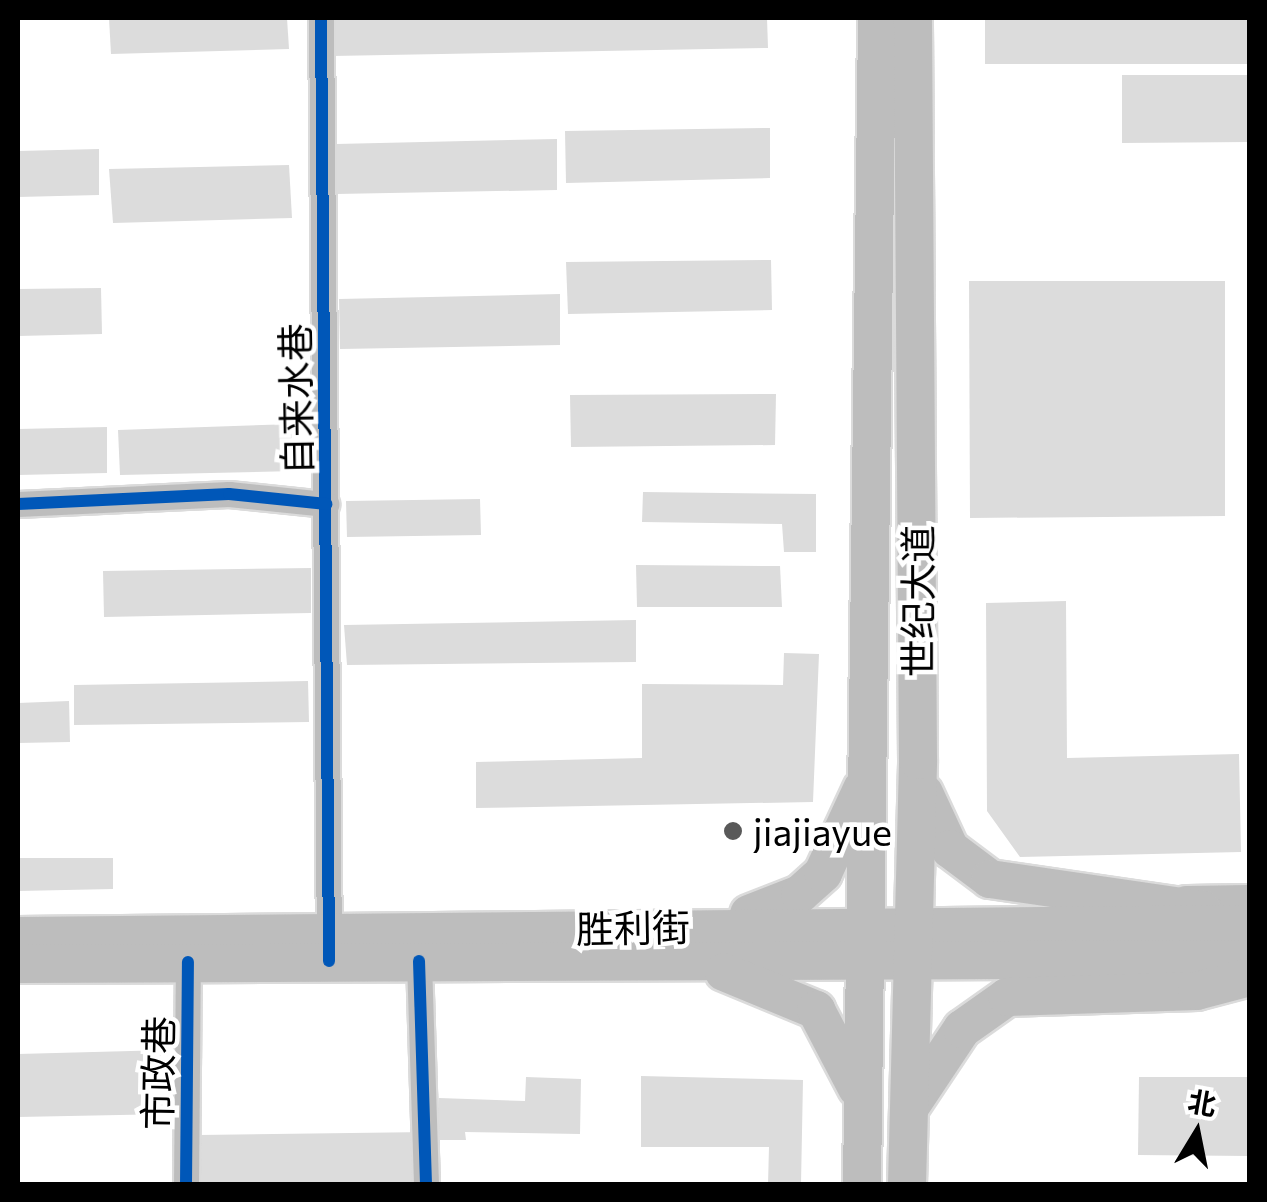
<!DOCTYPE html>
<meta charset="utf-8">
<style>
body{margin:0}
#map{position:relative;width:1267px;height:1202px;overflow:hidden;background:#fff;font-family:Commissioner,"Noto Sans SC",sans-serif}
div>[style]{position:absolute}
.building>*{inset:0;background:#dcdcdc}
.roads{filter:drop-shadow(2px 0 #dbdbdb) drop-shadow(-2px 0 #dbdbdb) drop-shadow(0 2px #dbdbdb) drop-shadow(0 -2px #dbdbdb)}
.street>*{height:25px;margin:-12.5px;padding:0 12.5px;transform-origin:12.5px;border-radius:12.5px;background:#bdbdbd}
.primary>*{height:38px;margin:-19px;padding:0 19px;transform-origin:19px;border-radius:19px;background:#bdbdbd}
.cycleway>*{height:12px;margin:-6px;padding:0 6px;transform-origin:6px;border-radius:6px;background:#0057b8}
.dots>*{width:28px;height:28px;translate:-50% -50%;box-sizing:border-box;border:5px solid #fff;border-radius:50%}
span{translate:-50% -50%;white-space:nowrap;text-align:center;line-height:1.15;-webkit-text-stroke:9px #fff;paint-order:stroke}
.street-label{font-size:38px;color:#000}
.poi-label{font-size:38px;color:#000}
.left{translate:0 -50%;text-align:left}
.frame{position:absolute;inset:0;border:20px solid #000;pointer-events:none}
.north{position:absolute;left:1147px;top:1082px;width:100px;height:100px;-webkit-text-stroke:8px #fff;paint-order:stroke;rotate:10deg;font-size:28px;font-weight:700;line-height:40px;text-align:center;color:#000}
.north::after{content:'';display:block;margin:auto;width:35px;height:45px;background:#000;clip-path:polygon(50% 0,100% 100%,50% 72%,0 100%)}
</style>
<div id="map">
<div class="building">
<i style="clip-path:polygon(109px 18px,287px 18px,289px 49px,111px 54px)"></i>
<i style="clip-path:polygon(332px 18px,767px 18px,768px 48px,332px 56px)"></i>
<i style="clip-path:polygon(985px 18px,1250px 18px,1250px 64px,985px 64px)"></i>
<i style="clip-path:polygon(1122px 75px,1250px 75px,1250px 142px,1122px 143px)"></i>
<i style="clip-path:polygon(770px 128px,770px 178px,566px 183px,565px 131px)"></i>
<i style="clip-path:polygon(557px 139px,557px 190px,336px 194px,336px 144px)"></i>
<i style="clip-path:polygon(99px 149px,99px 195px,18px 197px,18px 151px)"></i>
<i style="clip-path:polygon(289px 165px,292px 218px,113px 223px,109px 169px)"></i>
<i style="clip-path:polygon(771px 260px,772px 310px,568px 314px,566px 262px)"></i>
<i style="clip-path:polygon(969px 281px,1225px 281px,1225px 516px,970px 518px)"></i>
<i style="clip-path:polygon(101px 288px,102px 334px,18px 336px,18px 289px)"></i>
<i style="clip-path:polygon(560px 294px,560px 345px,340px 349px,339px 299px)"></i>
<i style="clip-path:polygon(776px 394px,775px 445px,571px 447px,570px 395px)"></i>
<i style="clip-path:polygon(294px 424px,296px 471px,120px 475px,118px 430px)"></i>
<i style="clip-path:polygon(107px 427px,107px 473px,18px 475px,18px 429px)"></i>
<i style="clip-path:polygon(643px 492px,816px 494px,816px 552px,784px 552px,782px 524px,642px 522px)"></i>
<i style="clip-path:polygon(480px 499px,481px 535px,347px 537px,346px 501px)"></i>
<i style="clip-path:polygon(636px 565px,780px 566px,782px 607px,637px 607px)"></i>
<i style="clip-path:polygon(311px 568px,311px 613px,104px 617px,103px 571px)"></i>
<i style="clip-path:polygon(1066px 601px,1067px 758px,1239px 754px,1241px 852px,1020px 857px,987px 811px,986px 603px)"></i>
<i style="clip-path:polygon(636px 620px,636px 662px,347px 665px,344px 625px)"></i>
<i style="clip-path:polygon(784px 653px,819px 654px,813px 802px,476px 808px,476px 762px,642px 758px,642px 684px,783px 685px)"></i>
<i style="clip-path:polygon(308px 681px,309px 722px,74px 725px,74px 685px)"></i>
<i style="clip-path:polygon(69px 701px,70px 742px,18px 743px,18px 703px)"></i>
<i style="clip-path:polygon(18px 858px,113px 858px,113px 889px,18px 891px)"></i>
<i style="clip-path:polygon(169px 1050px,170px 1114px,18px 1117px,18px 1054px)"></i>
<i style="clip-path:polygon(641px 1076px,803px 1080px,801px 1184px,768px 1184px,769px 1147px,641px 1147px)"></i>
<i style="clip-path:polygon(526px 1077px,581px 1079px,580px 1134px,465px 1132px,466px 1140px,438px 1140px,439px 1098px,525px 1101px)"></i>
<i style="clip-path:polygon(1139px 1077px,1250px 1077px,1250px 1156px,1138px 1155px)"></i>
<i style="clip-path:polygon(428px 1132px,429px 1183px,198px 1184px,199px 1135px)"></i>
</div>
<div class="roads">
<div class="street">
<i style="left:321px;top:18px;width:929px;rotate:89.51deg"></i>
<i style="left:18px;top:504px;width:211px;rotate:-2.7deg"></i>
<i style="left:229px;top:494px;width:98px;rotate:5.9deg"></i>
<i style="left:1185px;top:898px;width:65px;rotate:-0.9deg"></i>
<i style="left:419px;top:961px;width:223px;rotate:88.2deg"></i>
<i style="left:186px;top:1184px;width:222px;rotate:-89.5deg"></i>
</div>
<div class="primary">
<i style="left:924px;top:793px;width:62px;rotate:65.1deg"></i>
<i style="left:950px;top:849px;width:50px;rotate:36.9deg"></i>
<i style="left:990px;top:879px;width:215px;rotate:8.3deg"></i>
<i style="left:749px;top:914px;width:55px;rotate:-21.4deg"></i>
<i style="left:800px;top:894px;width:31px;rotate:-42deg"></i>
<i style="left:823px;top:873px;width:93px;rotate:-65.1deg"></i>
<i style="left:18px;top:936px;width:1232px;rotate:-0.56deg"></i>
<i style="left:18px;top:964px;width:1232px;rotate:-0.23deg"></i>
<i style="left:724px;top:972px;width:100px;rotate:22.4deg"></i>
<i style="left:816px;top:1010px;width:88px;rotate:62.3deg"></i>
<i style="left:910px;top:1107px;width:94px;rotate:-56.3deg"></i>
<i style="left:962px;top:1029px;width:55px;rotate:-35.4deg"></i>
<i style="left:1007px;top:997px;width:190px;rotate:-1.8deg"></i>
<i style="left:1197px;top:991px;width:55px;rotate:-14.8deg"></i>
<i style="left:862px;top:1184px;width:1166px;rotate:-89.26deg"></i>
<i style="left:907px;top:1184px;width:424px;rotate:-88.5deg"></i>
<i style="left:918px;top:760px;width:742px;rotate:-90.39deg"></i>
</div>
</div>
<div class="cycleway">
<i style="left:321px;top:18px;width:943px;rotate:89.51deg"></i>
<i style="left:18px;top:504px;width:211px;rotate:-2.7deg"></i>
<i style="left:229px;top:494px;width:98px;rotate:5.9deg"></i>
<i style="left:419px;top:961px;width:223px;rotate:88.2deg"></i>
<i style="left:186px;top:1184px;width:222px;rotate:-89.5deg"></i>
</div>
<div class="dots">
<i style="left:733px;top:831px;background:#595959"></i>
</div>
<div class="street-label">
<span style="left:295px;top:399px;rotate:-91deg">自来水巷</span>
<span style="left:917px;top:601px;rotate:-90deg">世纪大道</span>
<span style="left:633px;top:927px;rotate:-1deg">胜利街</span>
<span style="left:157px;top:1073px;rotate:-89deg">市政巷</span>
</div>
<div class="poi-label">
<span class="left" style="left:753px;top:831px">jiajiayue</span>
</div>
<div class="frame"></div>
<div class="north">北</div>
</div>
